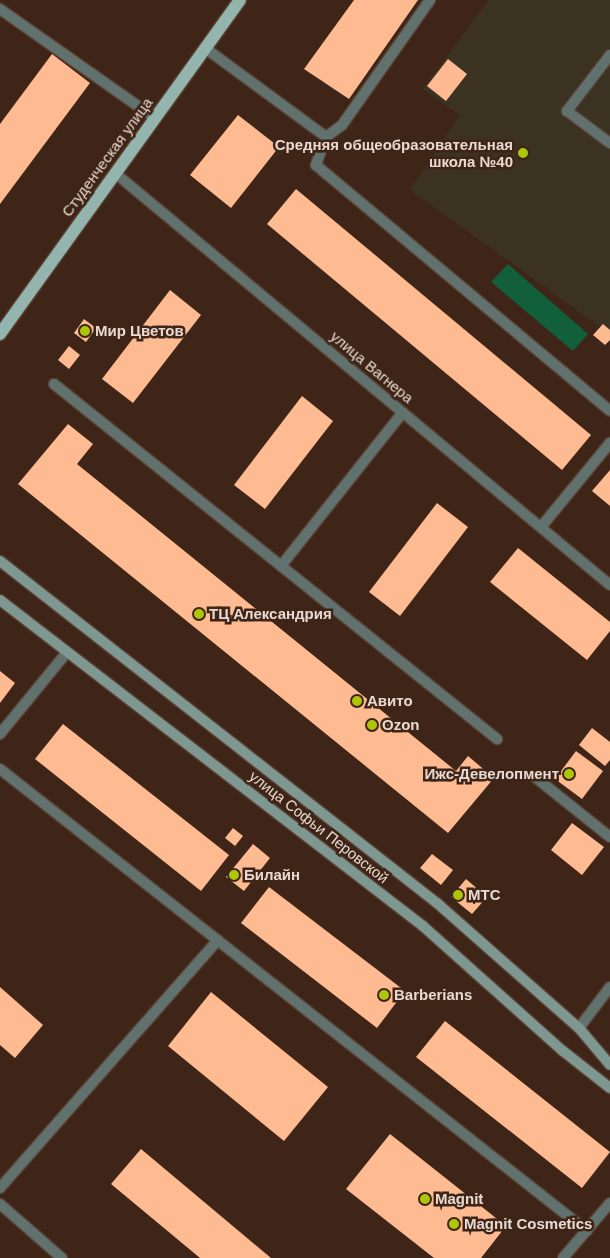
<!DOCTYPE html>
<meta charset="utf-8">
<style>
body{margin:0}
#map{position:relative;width:610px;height:1258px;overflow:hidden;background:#3e2517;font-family:Helvetica,sans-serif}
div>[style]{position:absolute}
.education>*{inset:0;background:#3b3222}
.green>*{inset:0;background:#12603b}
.building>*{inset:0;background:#feba91}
.roads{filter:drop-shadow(1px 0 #594235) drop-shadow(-1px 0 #594235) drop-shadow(0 1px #594235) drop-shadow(0 -1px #594235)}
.lane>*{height:10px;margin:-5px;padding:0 5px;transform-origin:5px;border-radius:5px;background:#61716d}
.street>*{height:10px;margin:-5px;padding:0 5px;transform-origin:5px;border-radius:5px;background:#61716d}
.secondary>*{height:10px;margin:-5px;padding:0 5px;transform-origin:5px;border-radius:5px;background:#7e9791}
.primary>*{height:12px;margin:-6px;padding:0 6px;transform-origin:6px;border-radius:6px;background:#94b5ad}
.dots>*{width:14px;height:14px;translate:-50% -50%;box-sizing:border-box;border:2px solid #3e2517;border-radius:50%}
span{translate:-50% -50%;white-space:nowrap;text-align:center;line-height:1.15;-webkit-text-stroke:5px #3e2517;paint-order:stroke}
.poi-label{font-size:15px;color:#e9d9d0;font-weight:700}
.right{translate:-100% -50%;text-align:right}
.left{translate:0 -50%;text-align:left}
.street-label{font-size:15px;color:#e9d9d0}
</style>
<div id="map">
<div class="education">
<i style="clip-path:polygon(488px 0,610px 0,610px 334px,410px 190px,460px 115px,423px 89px)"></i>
</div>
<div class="green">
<i style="clip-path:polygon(508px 264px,588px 334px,573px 351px,491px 282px)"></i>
</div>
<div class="building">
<i style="clip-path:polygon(354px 0,418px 0,349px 99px,304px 69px)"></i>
<i style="clip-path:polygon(52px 54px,90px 83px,0 204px,0 124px)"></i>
<i style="clip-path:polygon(448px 59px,467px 74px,446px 101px,427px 86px)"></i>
<i style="clip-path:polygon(238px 115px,279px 147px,231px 208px,190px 175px)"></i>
<i style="clip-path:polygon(296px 189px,591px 435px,562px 470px,267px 224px)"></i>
<i style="clip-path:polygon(170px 290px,201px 315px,133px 403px,102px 379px)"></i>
<i style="clip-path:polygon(84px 319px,96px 328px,86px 342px,74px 333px)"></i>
<i style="clip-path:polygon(603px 324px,610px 330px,610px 340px,605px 345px,593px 335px)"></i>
<i style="clip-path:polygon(69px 346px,80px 355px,69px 369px,58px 360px)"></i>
<i style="clip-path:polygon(302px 396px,333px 421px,265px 509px,234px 485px)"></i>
<i style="clip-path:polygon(68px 424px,93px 444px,77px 464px,456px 771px,468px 756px,494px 778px,448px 833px,18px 484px)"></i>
<i style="clip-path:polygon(610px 470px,610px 506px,592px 491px)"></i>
<i style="clip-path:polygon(437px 503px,468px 527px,400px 616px,369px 592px)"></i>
<i style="clip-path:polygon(518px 548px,610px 622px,610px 631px,587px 660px,490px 582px)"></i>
<i style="clip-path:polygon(0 671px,15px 683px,0 703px)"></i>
<i style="clip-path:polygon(63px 724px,229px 855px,201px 891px,35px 759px)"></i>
<i style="clip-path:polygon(592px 728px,610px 742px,610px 760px,605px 766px,579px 745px)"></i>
<i style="clip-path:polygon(576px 751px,603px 771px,582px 799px,555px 779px)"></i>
<i style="clip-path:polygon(572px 823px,604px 847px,582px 875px,551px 850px)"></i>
<i style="clip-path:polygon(233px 828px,243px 836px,235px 846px,225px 838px)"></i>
<i style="clip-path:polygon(253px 844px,270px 858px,244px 891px,226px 877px)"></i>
<i style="clip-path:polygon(432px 854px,453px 870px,441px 885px,420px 868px)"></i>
<i style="clip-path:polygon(466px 879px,487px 897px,472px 914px,451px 897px)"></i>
<i style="clip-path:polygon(269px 887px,405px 991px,377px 1028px,241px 923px)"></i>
<i style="clip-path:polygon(0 987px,43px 1025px,15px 1058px,0 1045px)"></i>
<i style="clip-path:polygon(211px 992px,328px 1087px,284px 1141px,168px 1046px)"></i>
<i style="clip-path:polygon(445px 1021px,610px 1152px,582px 1188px,416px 1057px)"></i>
<i style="clip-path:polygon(390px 1134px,506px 1226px,481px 1258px,434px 1258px,346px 1189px)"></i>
<i style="clip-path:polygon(141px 1149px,271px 1258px,200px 1258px,111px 1184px)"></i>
</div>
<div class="roads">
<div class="lane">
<i style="left:430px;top:0;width:153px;rotate:125.1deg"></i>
<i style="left:342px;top:125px;width:20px;rotate:143deg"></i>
<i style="left:326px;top:137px;width:30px;rotate:110deg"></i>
<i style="left:316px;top:165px;width:383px;rotate:39.9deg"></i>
<i style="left:0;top:9px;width:189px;rotate:35.1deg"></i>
<i style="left:205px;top:48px;width:150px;rotate:36.3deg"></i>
<i style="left:610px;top:55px;width:71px;rotate:127.5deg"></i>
<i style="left:567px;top:111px;width:54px;rotate:36.7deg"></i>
<i style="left:54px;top:384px;width:568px;rotate:38.71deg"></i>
<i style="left:541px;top:527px;width:109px;rotate:-50.6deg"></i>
<i style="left:281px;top:566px;width:196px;rotate:-51.6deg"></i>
<i style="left:0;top:734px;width:106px;rotate:-50.7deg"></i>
<i style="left:0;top:769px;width:747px;rotate:38.2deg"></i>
<i style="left:0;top:1188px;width:330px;rotate:-48.7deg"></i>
</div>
<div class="street">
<i style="left:115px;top:173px;width:644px;rotate:39.77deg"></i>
<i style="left:535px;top:777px;width:96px;rotate:38.7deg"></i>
<i style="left:579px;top:1028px;width:51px;rotate:-52.9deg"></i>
<i style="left:0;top:1204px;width:82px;rotate:41.1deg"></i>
<i style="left:563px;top:1258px;width:72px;rotate:-49.5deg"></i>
</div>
<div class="secondary">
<i style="left:0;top:561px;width:555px;rotate:38.05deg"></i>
<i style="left:437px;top:903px;width:189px;rotate:41.4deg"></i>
<i style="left:579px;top:1028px;width:48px;rotate:50deg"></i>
<i style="left:0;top:600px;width:534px;rotate:37.62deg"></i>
<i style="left:423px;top:926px;width:188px;rotate:41.8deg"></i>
<i style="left:563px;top:1051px;width:60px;rotate:38.2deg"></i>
</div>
<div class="primary">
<i style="left:0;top:334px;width:411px;rotate:-54.3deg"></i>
</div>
</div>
<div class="dots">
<i style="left:523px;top:153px;background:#aec60a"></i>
<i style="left:85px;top:331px;background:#aec60a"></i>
<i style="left:199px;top:614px;background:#aec60a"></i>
<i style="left:357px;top:701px;background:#aec60a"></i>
<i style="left:372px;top:725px;background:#aec60a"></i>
<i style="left:569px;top:774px;background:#aec60a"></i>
<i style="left:234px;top:875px;background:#aec60a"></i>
<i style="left:458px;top:895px;background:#aec60a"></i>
<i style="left:384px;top:995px;background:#aec60a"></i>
<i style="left:425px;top:1199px;background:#aec60a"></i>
<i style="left:454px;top:1224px;background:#aec60a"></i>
</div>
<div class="poi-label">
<span class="right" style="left:513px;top:153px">Средняя общеобразовательная<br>школа №40</span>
<span class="left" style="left:95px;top:331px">Мир Цветов</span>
<span class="left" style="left:209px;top:614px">ТЦ Александрия</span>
<span class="left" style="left:367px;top:701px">Авито</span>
<span class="left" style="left:382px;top:725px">Ozon</span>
<span class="right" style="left:559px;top:774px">Ижс-Девелопмент</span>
<span class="left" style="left:244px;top:875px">Билайн</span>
<span class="left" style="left:468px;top:895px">МТС</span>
<span class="left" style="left:394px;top:995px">Barberians</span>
<span class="left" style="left:435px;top:1199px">Magnit</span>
<span class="left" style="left:464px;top:1224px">Magnit Cosmetics</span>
</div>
<div class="street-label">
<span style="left:107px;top:157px;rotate:-54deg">Студенческая улица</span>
<span style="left:372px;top:367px;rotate:40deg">улица Вагнера</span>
<span style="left:319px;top:827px;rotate:38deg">улица Софьи Перовской</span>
</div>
</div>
